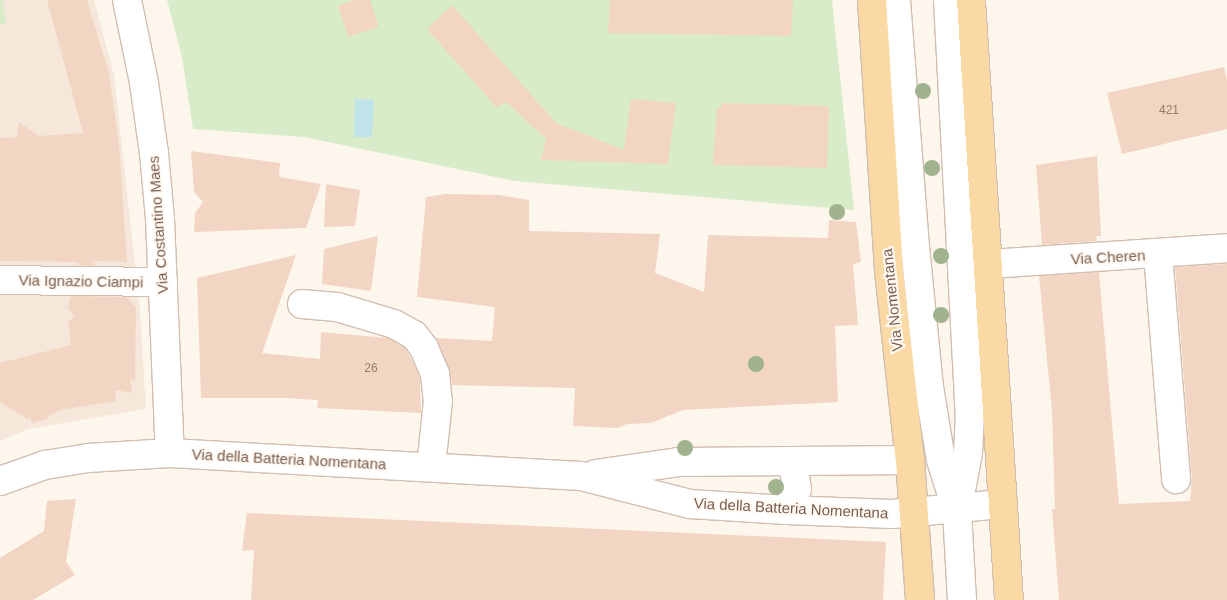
<!DOCTYPE html>
<style>
body{margin:0}
#map{position:relative;width:1227px;height:600px;overflow:hidden;background:#fdf6ec;font-family:Helvetica,sans-serif}
div>[style]{position:absolute}
.residential>*{inset:0;background:#f5e8da}
.green>*{inset:0;background:#d8ecc9}
.water>*{inset:0;background:#bfe3e8}
.building>*{inset:0;background:#f3d5c3}
.roads{filter:drop-shadow(1px 0 #d1beb0) drop-shadow(-1px 0 #d1beb0) drop-shadow(0 1px #d1beb0) drop-shadow(0 -1px #d1beb0)}
.minor>*{height:28px;margin:-14px;padding:0 14px;transform-origin:14px;border-radius:14px;background:#fff}
.major>*{height:28px;margin:-14px;padding:0 14px;transform-origin:14px;border-radius:14px;background:#fbd9a5}
.trees>*{width:16px;height:16px;margin:-8px;border-radius:50%;background:#a0b28e}
span{translate:-50% -50%;white-space:nowrap;text-align:center;line-height:1.15;-webkit-text-stroke:4px #fffaf3;paint-order:stroke}
.number-label{font-size:12px;color:#987a6a}
.number-label span{-webkit-text-stroke-width:0}
.street-label{font-size:15px;color:#7a5c4d}
</style>
<div id="map">
<div class="residential">
<i style="clip-path:polygon(0 0,94px 0,114px 75px,140px 310px,146px 409px,28px 429px,0 441px)"></i>
</div>
<div class="green">
<i style="clip-path:polygon(0 0,3px 0,6px 24px,0 24px)"></i>
<i style="clip-path:polygon(167px 0,832px 0,854px 210px,515px 181px,304px 137px,193px 129px,182px 57px)"></i>
</div>
<div class="water">
<i style="clip-path:polygon(355px 99px,374px 100px,372px 137px,354px 137px)"></i>
</div>
<div class="building">
<i style="clip-path:polygon(47px 0,87px 0,109px 73px,119px 144px,127px 262px,92px 261px,95px 266px,78px 265px,79px 262px,0 261px,0 138px,17px 137px,19px 122px,38px 136px,83px 133px)"></i>
<i style="clip-path:polygon(354px 0,370px 0,379px 27px,348px 37px,338px 6px)"></i>
<i style="clip-path:polygon(610px 0,793px 0,791px 36px,608px 33px)"></i>
<i style="clip-path:polygon(452px 5px,556px 123px,624px 150px,631px 99px,676px 103px,668px 164px,541px 160px,546px 139px,506px 102px,497px 108px,427px 29px)"></i>
<i style="clip-path:polygon(1224px 67px,1227px 81px,1227px 129px,1122px 154px,1107px 93px)"></i>
<i style="clip-path:polygon(722px 103px,829px 106px,827px 168px,713px 165px,717px 107px,722px 107px)"></i>
<i style="clip-path:polygon(191px 151px,280px 163px,279px 177px,321px 184px,306px 228px,194px 232px,195px 213px,203px 202px,194px 192px)"></i>
<i style="clip-path:polygon(1097px 156px,1101px 236px,1096px 236px,1097px 241px,1042px 245px,1036px 165px)"></i>
<i style="clip-path:polygon(326px 184px,360px 190px,355px 226px,324px 227px)"></i>
<i style="clip-path:polygon(446px 194px,499px 195px,529px 200px,529px 231px,660px 234px,655px 273px,704px 292px,708px 235px,828px 238px,829px 220px,856px 222px,861px 262px,853px 264px,858px 325px,835px 326px,838px 402px,683px 410px,651px 423px,627px 424px,618px 428px,573px 426px,575px 388px,452px 385px,449px 368px,436px 338px,492px 341px,495px 307px,417px 297px,426px 197px)"></i>
<i style="clip-path:polygon(378px 236px,371px 291px,322px 284px,324px 249px)"></i>
<i style="clip-path:polygon(296px 255px,262px 353px,320px 359px,321px 332px,388px 338px,404px 347px,410px 356px,420px 378px,421px 413px,317px 408px,318px 400px,287px 398px,201px 398px,197px 278px)"></i>
<i style="clip-path:polygon(1227px 264px,1227px 600px,1059px 600px,1052px 509px,1055px 509px,1052px 411px,1039px 276px,1099px 272px,1119px 504px,1190px 501px,1192px 478px,1175px 267px)"></i>
<i style="clip-path:polygon(71px 296px,126px 297px,136px 307px,135px 380px,130px 379px,132px 393px,115px 390px,116px 401px,59px 410px,46px 419px,32px 423px,30px 418px,27px 419px,0 402px,0 363px,71px 345px,68px 323px,74px 316px,68px 308px)"></i>
<i style="clip-path:polygon(76px 499px,66px 562px,75px 575px,33px 600px,0 600px,0 558px,44px 531px,47px 501px)"></i>
<i style="clip-path:polygon(247px 513px,886px 542px,883px 600px,251px 600px,254px 550px,242px 551px)"></i>
</div>
<div class="roads">
<div class="minor">
<i style="left:127px;top:0;width:85px;rotate:78.4deg"></i>
<i style="left:144px;top:83px;width:71px;rotate:81.9deg"></i>
<i style="left:154px;top:153px;width:66px;rotate:84.8deg"></i>
<i style="left:160px;top:219px;width:234px;rotate:87.6deg"></i>
<i style="left:896px;top:0;width:248px;rotate:85.6deg"></i>
<i style="left:915px;top:247px;width:141px;rotate:84.3deg"></i>
<i style="left:929px;top:387px;width:74px;rotate:80.7deg"></i>
<i style="left:941px;top:460px;width:53px;rotate:72.6deg"></i>
<i style="left:948px;top:0;width:414px;rotate:87deg"></i>
<i style="left:970px;top:413px;width:40px;rotate:92.9deg"></i>
<i style="left:968px;top:453px;width:59px;rotate:100.7deg"></i>
<i style="left:957px;top:511px;width:89px;rotate:86.8deg"></i>
<i style="left:1158px;top:254px;width:226px;rotate:85.4deg"></i>
<i style="left:989px;top:264px;width:239px;rotate:-3.8deg"></i>
<i style="left:0;top:280px;width:163px;rotate:0.7deg"></i>
<i style="left:302px;top:304px;width:35px;rotate:5deg"></i>
<i style="left:337px;top:307px;width:59px;rotate:16.6deg"></i>
<i style="left:394px;top:324px;width:23px;rotate:29deg"></i>
<i style="left:414px;top:335px;width:16px;rotate:52deg"></i>
<i style="left:424px;top:348px;width:28px;rotate:67deg"></i>
<i style="left:435px;top:374px;width:27px;rotate:84deg"></i>
<i style="left:438px;top:401px;width:66px;rotate:96.1deg"></i>
<i style="left:595px;top:474px;width:84px;rotate:-8.2deg"></i>
<i style="left:678px;top:462px;width:232px;rotate:-0.5deg"></i>
<i style="left:0;top:481px;width:48px;rotate:-19.6deg"></i>
<i style="left:45px;top:465px;width:44px;rotate:-9.2deg"></i>
<i style="left:88px;top:458px;width:82px;rotate:-3.5deg"></i>
<i style="left:170px;top:453px;width:412px;rotate:3.2deg"></i>
<i style="left:581px;top:476px;width:113px;rotate:14.4deg"></i>
<i style="left:690px;top:504px;width:97px;rotate:3.5deg"></i>
<i style="left:787px;top:510px;width:105px;rotate:2.2deg"></i>
<i style="left:892px;top:514px;width:110px;rotate:-5.2deg"></i>
<i style="left:787px;top:510px;width:23px;rotate:-65deg"></i>
<i style="left:797px;top:489px;width:26px;rotate:-99deg"></i>
</div>
<div class="major">
<i style="left:872px;top:0;width:272px;rotate:86.4deg"></i>
<i style="left:889px;top:271px;width:190px;rotate:83.7deg"></i>
<i style="left:910px;top:460px;width:140px;rotate:85.9deg"></i>
<i style="left:971px;top:0;width:601px;rotate:86.38deg"></i>
</div>
</div>
<div class="trees">
<i style="left:923px;top:91px"></i>
<i style="left:932px;top:168px"></i>
<i style="left:837px;top:212px"></i>
<i style="left:941px;top:256px"></i>
<i style="left:941px;top:315px"></i>
<i style="left:756px;top:364px"></i>
<i style="left:685px;top:448px"></i>
<i style="left:776px;top:487px"></i>
</div>
<div class="number-label">
<span style="left:1169px;top:111px">421</span>
<span style="left:371px;top:369px">26</span>
</div>
<div class="street-label">
<span style="left:158px;top:225px;rotate:-94deg">Via Costantino Maes</span>
<span style="left:1108px;top:257px;rotate:-3deg">Via Cheren</span>
<span style="left:81px;top:281px;rotate:1deg">Via Ignazio Ciampi</span>
<span style="left:892px;top:300px;rotate:-96deg">Via Nomentana</span>
<span style="left:289px;top:459px;rotate:3deg">Via della Batteria Nomentana</span>
<span style="left:791px;top:508px;rotate:3deg">Via della Batteria Nomentana</span>
</div>
</div>
